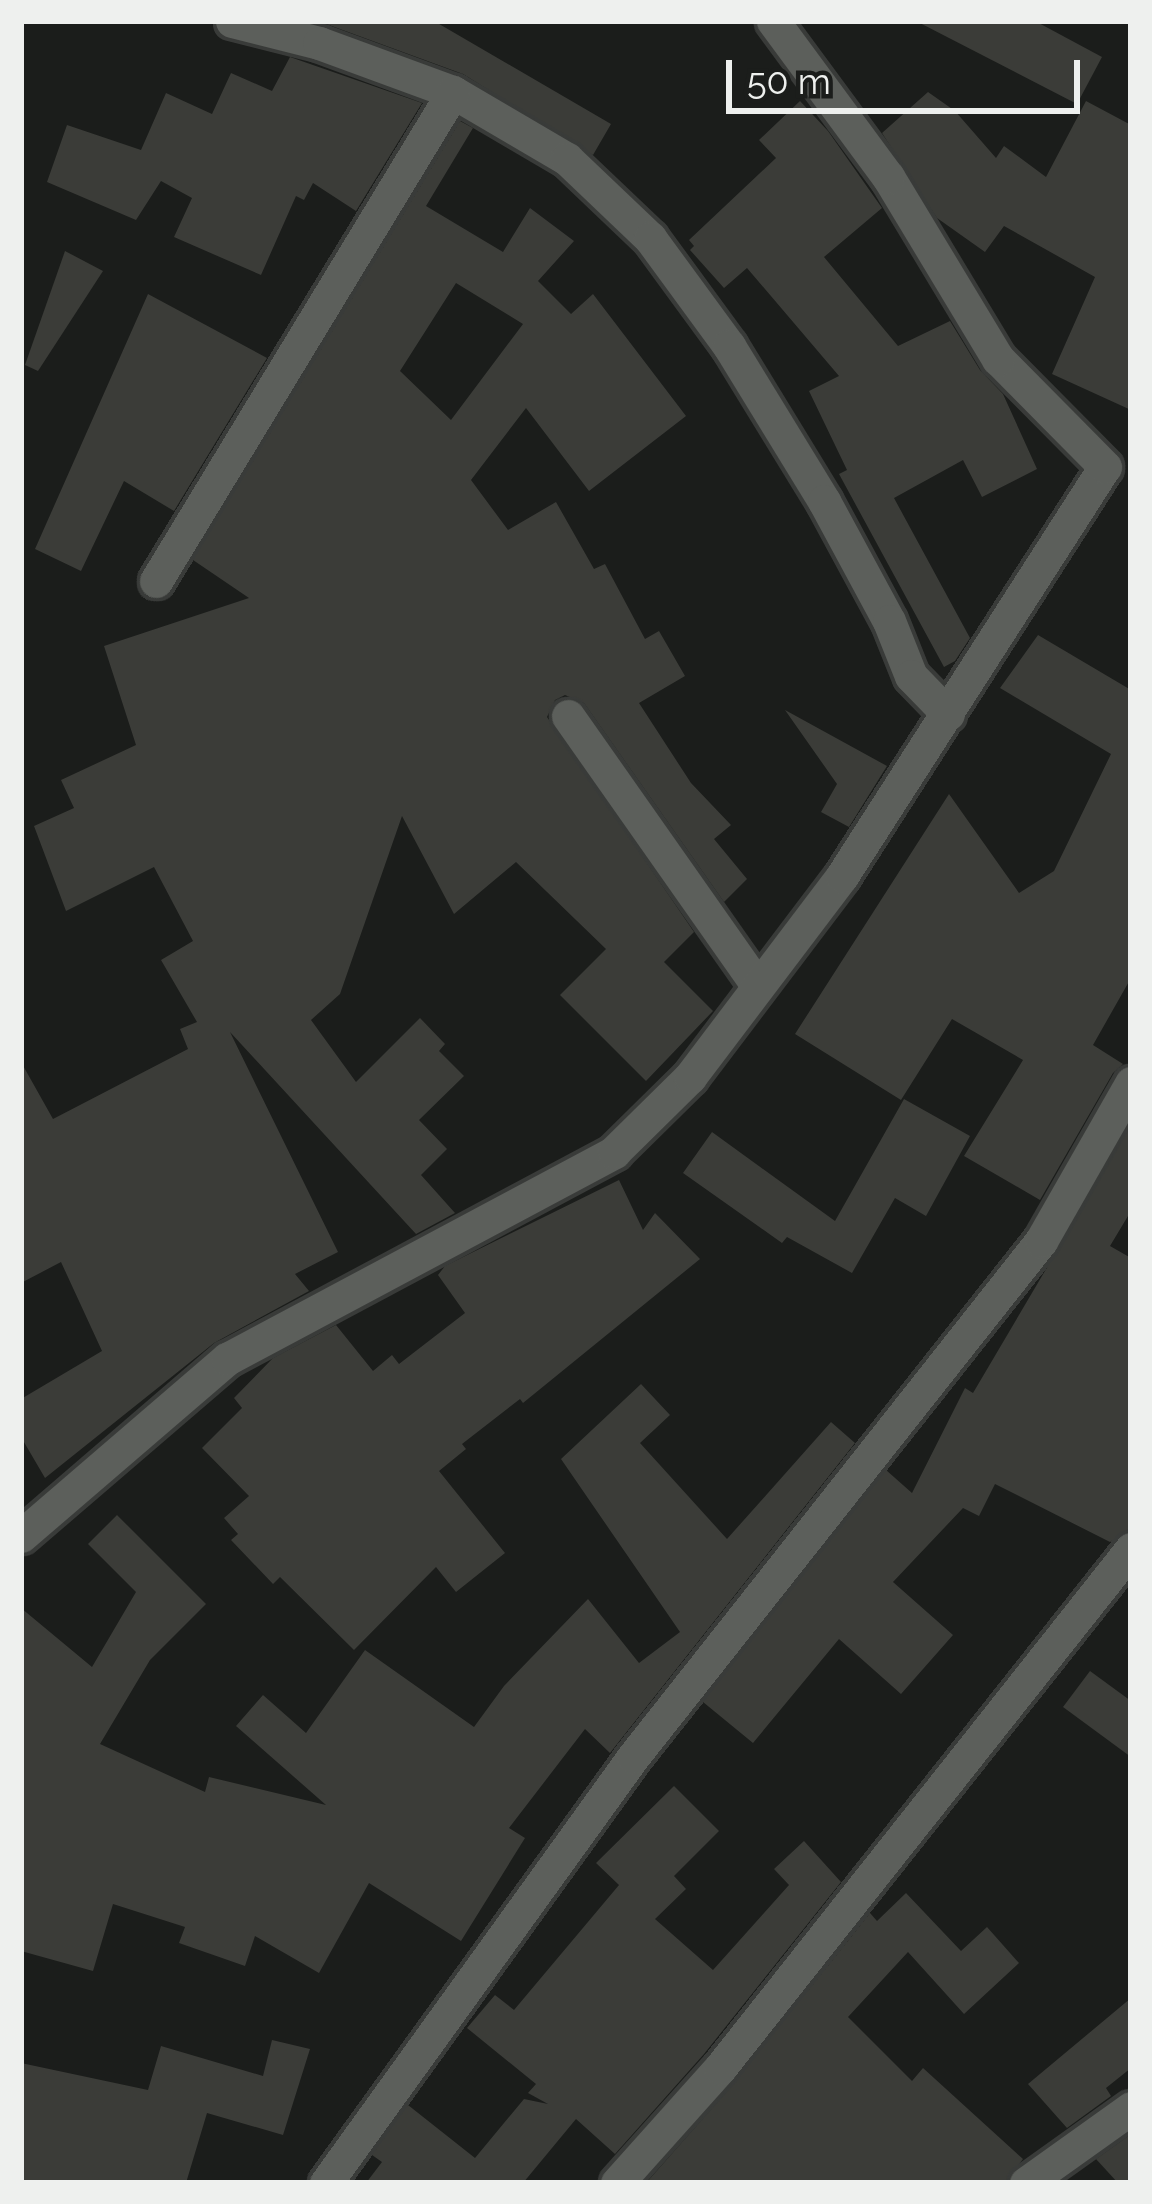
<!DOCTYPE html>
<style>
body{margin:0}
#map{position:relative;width:1152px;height:2204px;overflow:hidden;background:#1b1d1b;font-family:Raleway,sans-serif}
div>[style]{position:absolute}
.building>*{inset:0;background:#3b3c38}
.roads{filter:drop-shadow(3px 0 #393b39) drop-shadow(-3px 0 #393b39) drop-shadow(0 3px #393b39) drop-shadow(0 -3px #393b39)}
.minor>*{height:33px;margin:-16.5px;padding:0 16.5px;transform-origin:16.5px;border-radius:16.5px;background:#5c5f5b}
span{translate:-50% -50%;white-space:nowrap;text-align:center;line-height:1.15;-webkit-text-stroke:12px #1b1d1b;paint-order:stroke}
.frame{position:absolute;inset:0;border:24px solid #eef0ee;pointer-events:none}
.scale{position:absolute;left:726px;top:60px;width:354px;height:54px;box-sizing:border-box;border:6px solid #eef0ee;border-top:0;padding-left:15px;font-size:36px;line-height:42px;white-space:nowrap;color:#eef0ee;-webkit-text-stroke:9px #1b1d1b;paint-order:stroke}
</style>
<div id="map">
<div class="building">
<i style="clip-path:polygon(318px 21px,434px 21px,611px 124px,593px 155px,463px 74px)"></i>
<i style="clip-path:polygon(916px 21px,1035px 21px,1102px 57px,1077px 104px)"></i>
<i style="clip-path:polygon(290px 57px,422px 103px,356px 211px,313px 183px,304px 200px,296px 196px,261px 275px,174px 237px,192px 198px,161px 181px,136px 220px,47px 182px,67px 125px,141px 150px,166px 93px,212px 114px,231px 73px,272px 91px)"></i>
<i style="clip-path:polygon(928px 92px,955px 111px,996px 158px,1004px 146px,1046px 177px,1086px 101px,1131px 125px,1131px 410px,1052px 374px,1095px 277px,1004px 226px,985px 252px,937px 218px,882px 133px)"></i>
<i style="clip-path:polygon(800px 101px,828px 131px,882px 208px,824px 257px,898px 346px,950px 321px,980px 370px,1003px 394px,1037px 469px,982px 497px,963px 460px,894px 498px,970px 638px,955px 661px,944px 667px,839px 474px,847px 470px,809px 391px,839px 376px,747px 268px,724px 288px,690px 250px,694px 246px,689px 240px,776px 158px,759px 140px)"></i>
<i style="clip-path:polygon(evenodd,460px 121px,473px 128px,426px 206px,503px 252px,530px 208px,574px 241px,538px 281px,571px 314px,593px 294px,686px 416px,589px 491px,526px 408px,471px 480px,508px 530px,556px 502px,594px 569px,605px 564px,645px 639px,659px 631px,685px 676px,639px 703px,691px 783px,731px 825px,714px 839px,747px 879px,724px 902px,584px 703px,565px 695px,555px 700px,547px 717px,694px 932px,664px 962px,713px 1011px,646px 1081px,560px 995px,606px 949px,516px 862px,454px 914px,402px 816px,340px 994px,311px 1020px,356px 1082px,420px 1018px,445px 1044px,439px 1051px,464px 1076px,419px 1120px,447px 1149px,421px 1175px,455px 1213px,416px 1234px,230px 1032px,338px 1252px,295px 1274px,309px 1291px,214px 1343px,45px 1478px,21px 1437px,21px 1399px,102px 1351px,61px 1262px,21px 1283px,21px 1062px,53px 1119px,188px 1049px,180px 1029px,197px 1022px,161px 960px,193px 941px,154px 867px,66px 911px,34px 826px,74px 808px,61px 780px,136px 745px,104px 646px,249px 598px,193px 560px,460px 121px,456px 283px,523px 324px,451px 420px,400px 371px,456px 283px)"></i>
<i style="clip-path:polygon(65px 251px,103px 271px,38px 371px,25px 365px)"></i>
<i style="clip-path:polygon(148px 294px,267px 358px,174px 511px,124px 481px,81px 571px,35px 549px)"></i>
<i style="clip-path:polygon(1038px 635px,1131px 690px,1131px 978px,1093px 1045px,1123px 1064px,1113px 1073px,1040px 1200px,964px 1156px,1023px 1060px,952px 1019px,901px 1100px,795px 1034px,949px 794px,1019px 893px,1054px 871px,1111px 754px,1000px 688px)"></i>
<i style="clip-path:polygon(785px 710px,887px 766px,849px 827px,821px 812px,837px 784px)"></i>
<i style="clip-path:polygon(904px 1099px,970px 1136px,926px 1216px,895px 1198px,852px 1273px,787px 1237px,782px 1243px,683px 1173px,712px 1132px,835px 1221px)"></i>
<i style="clip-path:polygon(1131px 1125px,1131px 1211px,1110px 1246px,1131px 1258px,1129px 1529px,1110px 1542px,995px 1484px,979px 1516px,963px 1508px,893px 1582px,953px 1635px,901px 1694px,839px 1639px,753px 1743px,703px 1702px,886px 1470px,912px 1493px,965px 1388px,973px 1393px)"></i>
<i style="clip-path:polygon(619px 1180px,643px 1230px,655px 1213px,700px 1259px,523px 1403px,520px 1399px,462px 1444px,466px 1449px,439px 1471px,505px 1553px,456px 1592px,436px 1567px,354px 1650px,280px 1577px,273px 1584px,231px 1540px,238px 1534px,224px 1518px,249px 1496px,202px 1448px,242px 1408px,234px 1398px,273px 1358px,336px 1325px,373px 1371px,392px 1355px,399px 1364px,465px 1313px,438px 1275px,445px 1266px)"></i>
<i style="clip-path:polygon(641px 1384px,670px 1415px,640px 1443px,727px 1539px,831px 1422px,855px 1443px,610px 1753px,585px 1729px,509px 1828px,525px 1838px,461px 1941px,369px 1883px,319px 1973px,255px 1936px,245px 1966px,179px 1943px,185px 1927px,113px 1904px,93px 1971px,21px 1951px,21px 1608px,92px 1667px,136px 1592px,88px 1544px,117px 1515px,206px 1604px,150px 1660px,100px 1744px,205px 1792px,209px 1777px,326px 1805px,236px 1726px,263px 1695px,306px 1733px,365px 1650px,474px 1727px,504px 1686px,588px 1599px,639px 1663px,680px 1632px,561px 1459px)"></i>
<i style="clip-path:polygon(1090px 1671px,1131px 1701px,1131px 1757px,1063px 1707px)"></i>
<i style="clip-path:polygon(674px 1786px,719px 1831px,674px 1876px,686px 1889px,655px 1919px,713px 1970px,789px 1885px,774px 1869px,804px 1841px,841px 1882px,704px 2054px,615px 2154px,576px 2119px,523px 2183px,366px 2183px,382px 2162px,372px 2155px,408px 2105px,475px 2158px,524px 2099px,548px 2104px,528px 2093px,536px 2084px,467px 2028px,495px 1995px,514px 2010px,619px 1885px,596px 1863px)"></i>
<i style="clip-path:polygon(906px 1893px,961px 1951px,987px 1927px,1019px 1963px,964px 2014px,908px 1952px,848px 2017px,912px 2081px,923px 2068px,1023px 2159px,1005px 2183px,646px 2183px,736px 2081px,870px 1913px,877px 1921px)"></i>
<i style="clip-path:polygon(1131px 1998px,1131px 2068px,1106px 2088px,1111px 2096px,1067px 2128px,1028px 2084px)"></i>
<i style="clip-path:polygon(272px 2040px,310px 2049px,283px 2135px,207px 2113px,186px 2183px,21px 2183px,21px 2063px,148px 2090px,161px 2046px,263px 2076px)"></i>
<i style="clip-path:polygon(1131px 2134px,1131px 2183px,1118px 2183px,1096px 2159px)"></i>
</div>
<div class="roads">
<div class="minor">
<i style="left:232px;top:21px;width:90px;rotate:14.2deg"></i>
<i style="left:319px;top:43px;width:143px;rotate:20.1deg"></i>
<i style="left:453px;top:92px;width:132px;rotate:30.4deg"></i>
<i style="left:567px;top:159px;width:115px;rotate:43.6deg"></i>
<i style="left:650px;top:238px;width:134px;rotate:53.8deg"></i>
<i style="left:729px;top:346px;width:182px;rotate:58.5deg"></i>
<i style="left:824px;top:501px;width:136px;rotate:61.6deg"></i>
<i style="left:889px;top:621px;width:59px;rotate:68.2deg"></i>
<i style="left:911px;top:676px;width:53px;rotate:45.8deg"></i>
<i style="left:156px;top:581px;width:572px;rotate:-58.73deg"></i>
<i style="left:568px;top:716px;width:329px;rotate:54.9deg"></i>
<i style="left:21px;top:1536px;width:272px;rotate:-40.7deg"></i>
<i style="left:227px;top:1359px;width:439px;rotate:-28.1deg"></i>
<i style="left:614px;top:1152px;width:107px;rotate:-44.6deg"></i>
<i style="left:690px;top:1077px;width:252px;rotate:-52.9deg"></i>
<i style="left:842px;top:876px;width:486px;rotate:-57.3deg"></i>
<i style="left:1105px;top:467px;width:152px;rotate:-134.7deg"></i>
<i style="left:998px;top:359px;width:213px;rotate:-121.1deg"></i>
<i style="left:888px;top:177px;width:194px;rotate:-126.4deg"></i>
<i style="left:326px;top:2183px;width:525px;rotate:-54.22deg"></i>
<i style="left:633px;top:1757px;width:658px;rotate:-51.67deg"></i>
<i style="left:1041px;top:1241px;width:182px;rotate:-60.3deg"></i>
<i style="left:617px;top:2183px;width:154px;rotate:-48.2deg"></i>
<i style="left:720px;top:2068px;width:662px;rotate:-51.62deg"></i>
<i style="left:1026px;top:2183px;width:129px;rotate:-35.5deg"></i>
</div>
</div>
<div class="frame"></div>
<div class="scale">50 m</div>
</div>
